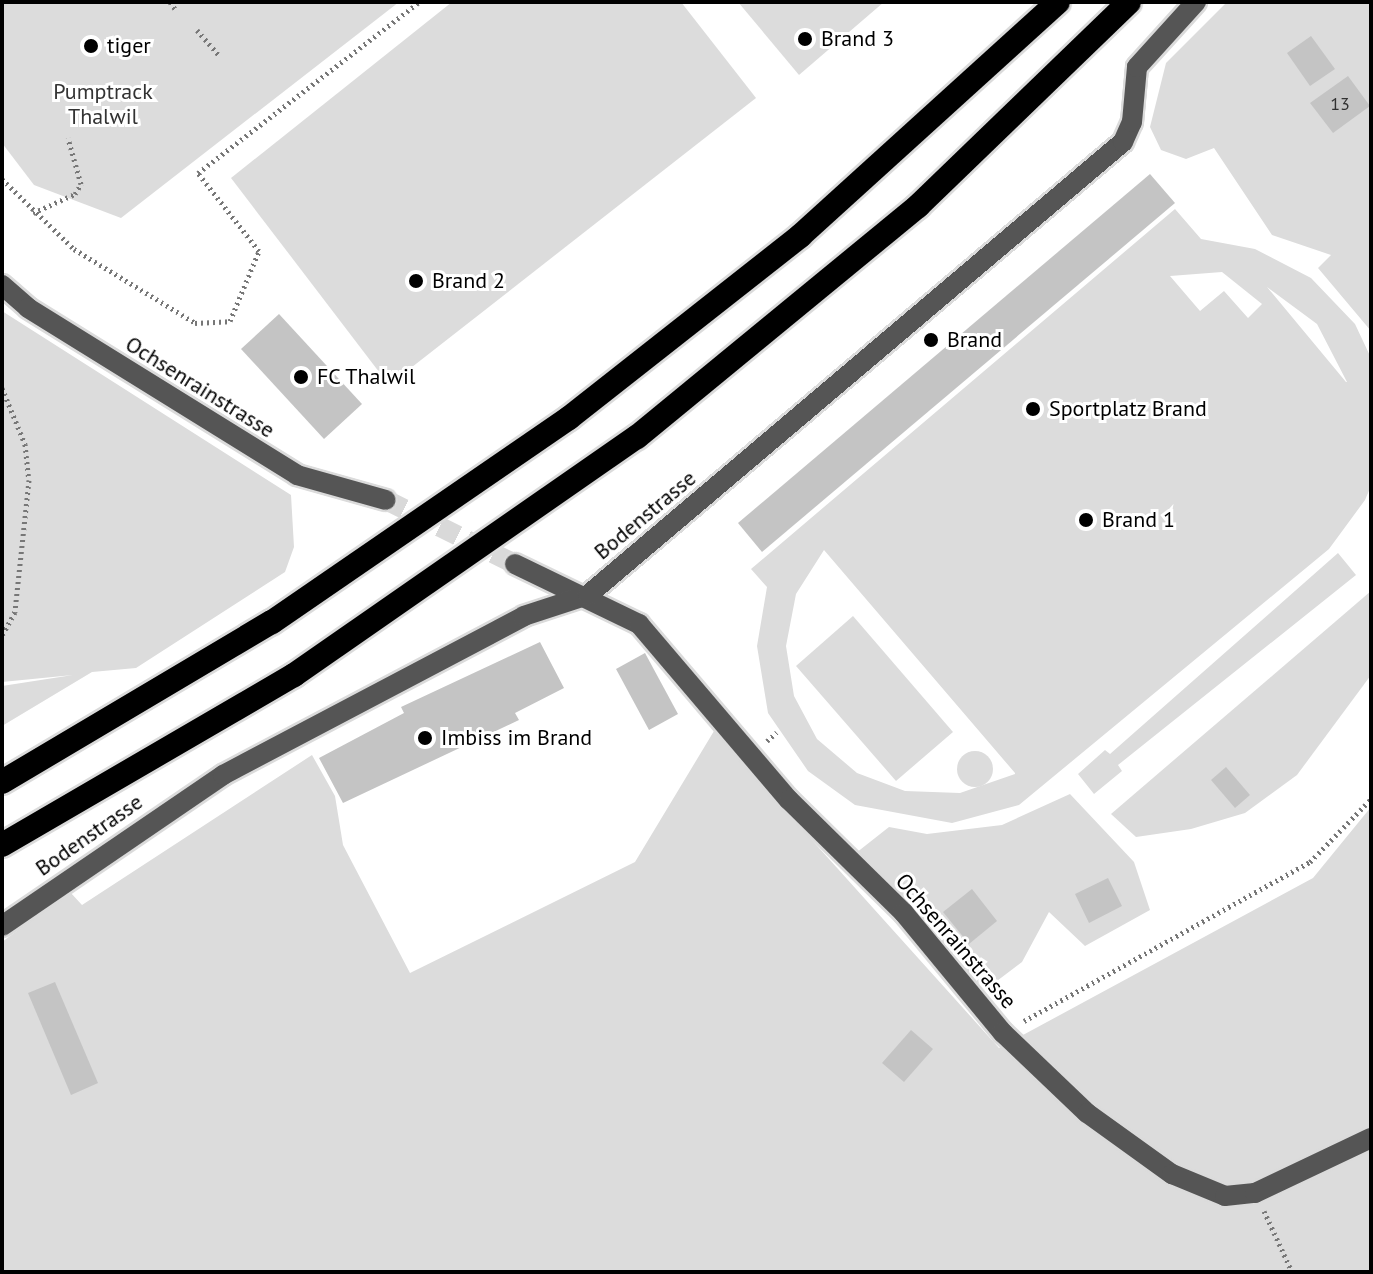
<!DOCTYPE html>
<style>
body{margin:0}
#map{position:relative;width:1373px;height:1274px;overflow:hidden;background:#fff;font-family:"PT Sans",sans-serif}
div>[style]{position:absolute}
.green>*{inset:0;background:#dcdcdc}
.round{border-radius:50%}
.building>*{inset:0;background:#c4c4c4}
.minor-tunnel>*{height:20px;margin-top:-10px;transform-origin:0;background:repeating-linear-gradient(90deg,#d9d9d9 0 20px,transparent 0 30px)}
.path>*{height:5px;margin-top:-2.5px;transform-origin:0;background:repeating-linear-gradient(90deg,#777 0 2px,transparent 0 6px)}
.roads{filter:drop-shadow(2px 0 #dbdbdb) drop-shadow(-2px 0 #dbdbdb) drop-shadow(0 2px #dbdbdb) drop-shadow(0 -2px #dbdbdb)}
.minor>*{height:20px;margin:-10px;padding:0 10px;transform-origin:10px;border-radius:10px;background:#555}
.highway>*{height:24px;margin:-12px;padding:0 12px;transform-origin:12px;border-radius:12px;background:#000}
.dots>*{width:22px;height:22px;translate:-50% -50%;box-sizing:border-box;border:4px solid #fff;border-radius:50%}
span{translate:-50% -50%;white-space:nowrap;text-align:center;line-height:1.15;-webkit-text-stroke:6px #fff;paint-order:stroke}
.number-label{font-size:18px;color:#313131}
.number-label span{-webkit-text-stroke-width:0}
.poi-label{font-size:22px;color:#000}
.left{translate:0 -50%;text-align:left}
.park-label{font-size:22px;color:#333}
.street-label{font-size:22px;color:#000}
.frame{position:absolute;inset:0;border:4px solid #000;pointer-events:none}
</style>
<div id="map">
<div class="green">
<i style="clip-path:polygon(2px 2px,399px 2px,121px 218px,34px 185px,2px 143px)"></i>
<i style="clip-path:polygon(452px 2px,681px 2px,756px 98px,389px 385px,231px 178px)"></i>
<i style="clip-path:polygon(738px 2px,884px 2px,799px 75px)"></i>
<i style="clip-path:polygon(1227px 2px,1371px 2px,1371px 331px,1318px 268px,1331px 255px,1272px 235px,1214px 148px,1186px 159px,1161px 150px,1150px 127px,1166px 63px)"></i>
<i style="clip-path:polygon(evenodd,1175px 209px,1201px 239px,1255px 249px,1311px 278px,1355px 324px,1371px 358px,1371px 486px,1365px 500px,1329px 549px,1019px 805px,952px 823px,855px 805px,808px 771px,768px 713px,757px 646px,767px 587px,751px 569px,1175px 209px,1222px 272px,1262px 304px,1248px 318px,1224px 291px,1200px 311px,1170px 276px,1222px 272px,1175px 209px,1267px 287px,1317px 324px,1347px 382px,1346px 382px,1267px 287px,1175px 209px,824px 550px,1015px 773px,1015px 774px,960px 793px,905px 791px,857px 773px,817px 739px,794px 696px,786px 646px,796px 594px,824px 550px)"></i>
<i style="clip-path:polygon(2px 311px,291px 495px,294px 547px,285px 572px,136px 668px,92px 672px,2px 726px,2px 686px,73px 675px,2px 682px)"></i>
<i style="clip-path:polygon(1338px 553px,1356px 575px,1118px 765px,1122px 771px,1094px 794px,1078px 774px,1105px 750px,1110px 754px)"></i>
<i style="clip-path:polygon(1371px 591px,1371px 675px,1297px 775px,1245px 813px,1191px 829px,1136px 837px,1111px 814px)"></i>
<i style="clip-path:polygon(853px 616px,953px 732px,896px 781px,796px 666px)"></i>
<i style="clip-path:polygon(714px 731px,999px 1048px,1313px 878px,1371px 807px,1371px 1272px,2px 1272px,2px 942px,70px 892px,82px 905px,312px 755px,335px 796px,343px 845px,410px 973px,635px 862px)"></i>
<i class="round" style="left:957px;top:751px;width:36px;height:36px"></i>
<i style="clip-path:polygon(1070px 794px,1134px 862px,1150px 910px,1085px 946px,1049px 912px,1022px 962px,985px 990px,856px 853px,889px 827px,927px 834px,1002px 825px)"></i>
</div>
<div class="building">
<i style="clip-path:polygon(1311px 36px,1335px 69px,1310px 86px,1287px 53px)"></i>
<i style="clip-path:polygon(1348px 76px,1370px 106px,1333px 133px,1310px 103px)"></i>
<i style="clip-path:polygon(1150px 174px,1175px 203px,762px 552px,738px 523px)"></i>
<i style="clip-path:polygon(279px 314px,362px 404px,324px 439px,241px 349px)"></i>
<i style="clip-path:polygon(540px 642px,564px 688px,515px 713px,519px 720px,343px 803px,319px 758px,404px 713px,401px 707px)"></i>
<i style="clip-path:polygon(645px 653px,678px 714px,649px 730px,616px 669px)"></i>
<i style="clip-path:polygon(1226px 767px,1250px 795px,1235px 808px,1211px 780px)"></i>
<i style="clip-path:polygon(1108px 878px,1122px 906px,1089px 923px,1075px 894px)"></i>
<i style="clip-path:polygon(972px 889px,997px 921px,969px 944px,943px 912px)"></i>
<i style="clip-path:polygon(55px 982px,98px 1083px,71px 1095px,28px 993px)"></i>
<i style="clip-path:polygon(911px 1030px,933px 1049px,904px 1082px,882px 1063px)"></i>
</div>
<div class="minor-tunnel">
<i style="left:386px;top:500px;width:144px;rotate:26.4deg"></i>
</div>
<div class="path">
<i style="left:170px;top:2px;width:9px;rotate:54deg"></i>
<i style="left:197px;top:30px;width:33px;rotate:49deg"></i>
<i style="left:2px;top:179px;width:100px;rotate:44.2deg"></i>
<i style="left:74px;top:249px;width:142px;rotate:31.4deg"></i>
<i style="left:195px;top:323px;width:35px;rotate:-3deg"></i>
<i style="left:230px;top:321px;width:76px;rotate:-67.5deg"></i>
<i style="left:259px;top:251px;width:99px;rotate:-128deg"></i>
<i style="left:198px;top:173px;width:279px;rotate:-37.7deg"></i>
<i style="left:33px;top:213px;width:46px;rotate:-24.3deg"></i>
<i style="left:75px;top:194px;width:12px;rotate:-59deg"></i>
<i style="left:81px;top:184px;width:48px;rotate:-105.8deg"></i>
<i style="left:2px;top:388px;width:61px;rotate:67.7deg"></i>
<i style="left:25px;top:444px;width:36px;rotate:84deg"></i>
<i style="left:29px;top:480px;width:133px;rotate:96.1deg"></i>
<i style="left:15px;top:612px;width:26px;rotate:119deg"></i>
<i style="left:767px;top:741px;width:13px;rotate:-42deg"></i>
<i style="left:1024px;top:1021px;width:327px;rotate:-29.1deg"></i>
<i style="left:1310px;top:862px;width:88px;rotate:-45.9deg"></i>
<i style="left:1264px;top:1211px;width:67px;rotate:65.3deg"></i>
</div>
<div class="roads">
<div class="minor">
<i style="left:2px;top:285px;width:35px;rotate:41deg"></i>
<i style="left:28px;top:308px;width:317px;rotate:31.8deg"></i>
<i style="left:297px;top:475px;width:92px;rotate:15.7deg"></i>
<i style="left:515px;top:564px;width:138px;rotate:25.8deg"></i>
<i style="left:639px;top:624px;width:231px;rotate:49.6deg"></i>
<i style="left:789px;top:800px;width:161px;rotate:44.5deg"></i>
<i style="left:904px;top:913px;width:156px;rotate:50.5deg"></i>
<i style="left:1003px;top:1033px;width:116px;rotate:43.6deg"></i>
<i style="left:1087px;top:1113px;width:105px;rotate:35.7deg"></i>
<i style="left:1172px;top:1174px;width:57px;rotate:22.5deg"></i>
<i style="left:1225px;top:1196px;width:30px;rotate:-6deg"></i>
<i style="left:1255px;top:1193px;width:128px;rotate:-25.4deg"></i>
<i style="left:2px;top:926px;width:268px;rotate:-34.3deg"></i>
<i style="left:223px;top:775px;width:340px;rotate:-27.8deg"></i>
<i style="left:524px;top:616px;width:67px;rotate:-18.2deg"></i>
<i style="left:588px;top:595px;width:701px;rotate:-40.26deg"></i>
<i style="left:1123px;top:142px;width:22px;rotate:-66deg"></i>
<i style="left:1132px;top:122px;width:55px;rotate:-84.8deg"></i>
<i style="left:1137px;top:67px;width:88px;rotate:-47.8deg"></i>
</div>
<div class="highway">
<i style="left:2px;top:782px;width:314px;rotate:-30.7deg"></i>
<i style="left:272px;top:622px;width:360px;rotate:-34.5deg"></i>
<i style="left:569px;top:418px;width:294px;rotate:-38.2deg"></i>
<i style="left:800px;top:236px;width:348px;rotate:-42.2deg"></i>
<i style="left:2px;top:845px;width:338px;rotate:-30.2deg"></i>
<i style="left:294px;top:675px;width:417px;rotate:-34.8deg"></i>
<i style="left:637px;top:437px;width:364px;rotate:-39.4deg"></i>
<i style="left:918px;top:206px;width:293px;rotate:-44deg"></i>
</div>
</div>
<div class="dots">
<i style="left:805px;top:39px;background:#000"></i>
<i style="left:91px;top:46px;background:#000"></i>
<i style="left:416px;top:281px;background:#000"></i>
<i style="left:931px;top:340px;background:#000"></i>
<i style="left:301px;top:377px;background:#000"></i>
<i style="left:1033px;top:409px;background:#000"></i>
<i style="left:1086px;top:520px;background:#000"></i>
<i style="left:425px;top:738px;background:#000"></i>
</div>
<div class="number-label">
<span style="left:1340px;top:104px">13</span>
</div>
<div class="poi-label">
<span class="left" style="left:821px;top:39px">Brand 3</span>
<span class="left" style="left:107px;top:46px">tiger</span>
<span class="left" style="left:432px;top:281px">Brand 2</span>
<span class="left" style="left:947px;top:340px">Brand</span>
<span class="left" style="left:317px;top:377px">FC Thalwil</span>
<span class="left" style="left:1049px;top:409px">Sportplatz Brand</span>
<span class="left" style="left:1102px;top:520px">Brand 1</span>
<span class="left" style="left:441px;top:738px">Imbiss im Brand</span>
</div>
<div class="park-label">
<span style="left:103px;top:104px">Pumptrack<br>Thalwil</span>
</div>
<div class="street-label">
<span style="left:200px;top:387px;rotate:32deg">Ochsenrainstrasse</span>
<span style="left:645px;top:515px;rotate:-40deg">Bodenstrasse</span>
<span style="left:89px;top:835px;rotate:-35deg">Bodenstrasse</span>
<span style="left:956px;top:941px;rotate:49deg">Ochsenrainstrasse</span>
</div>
<div class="frame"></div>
</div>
